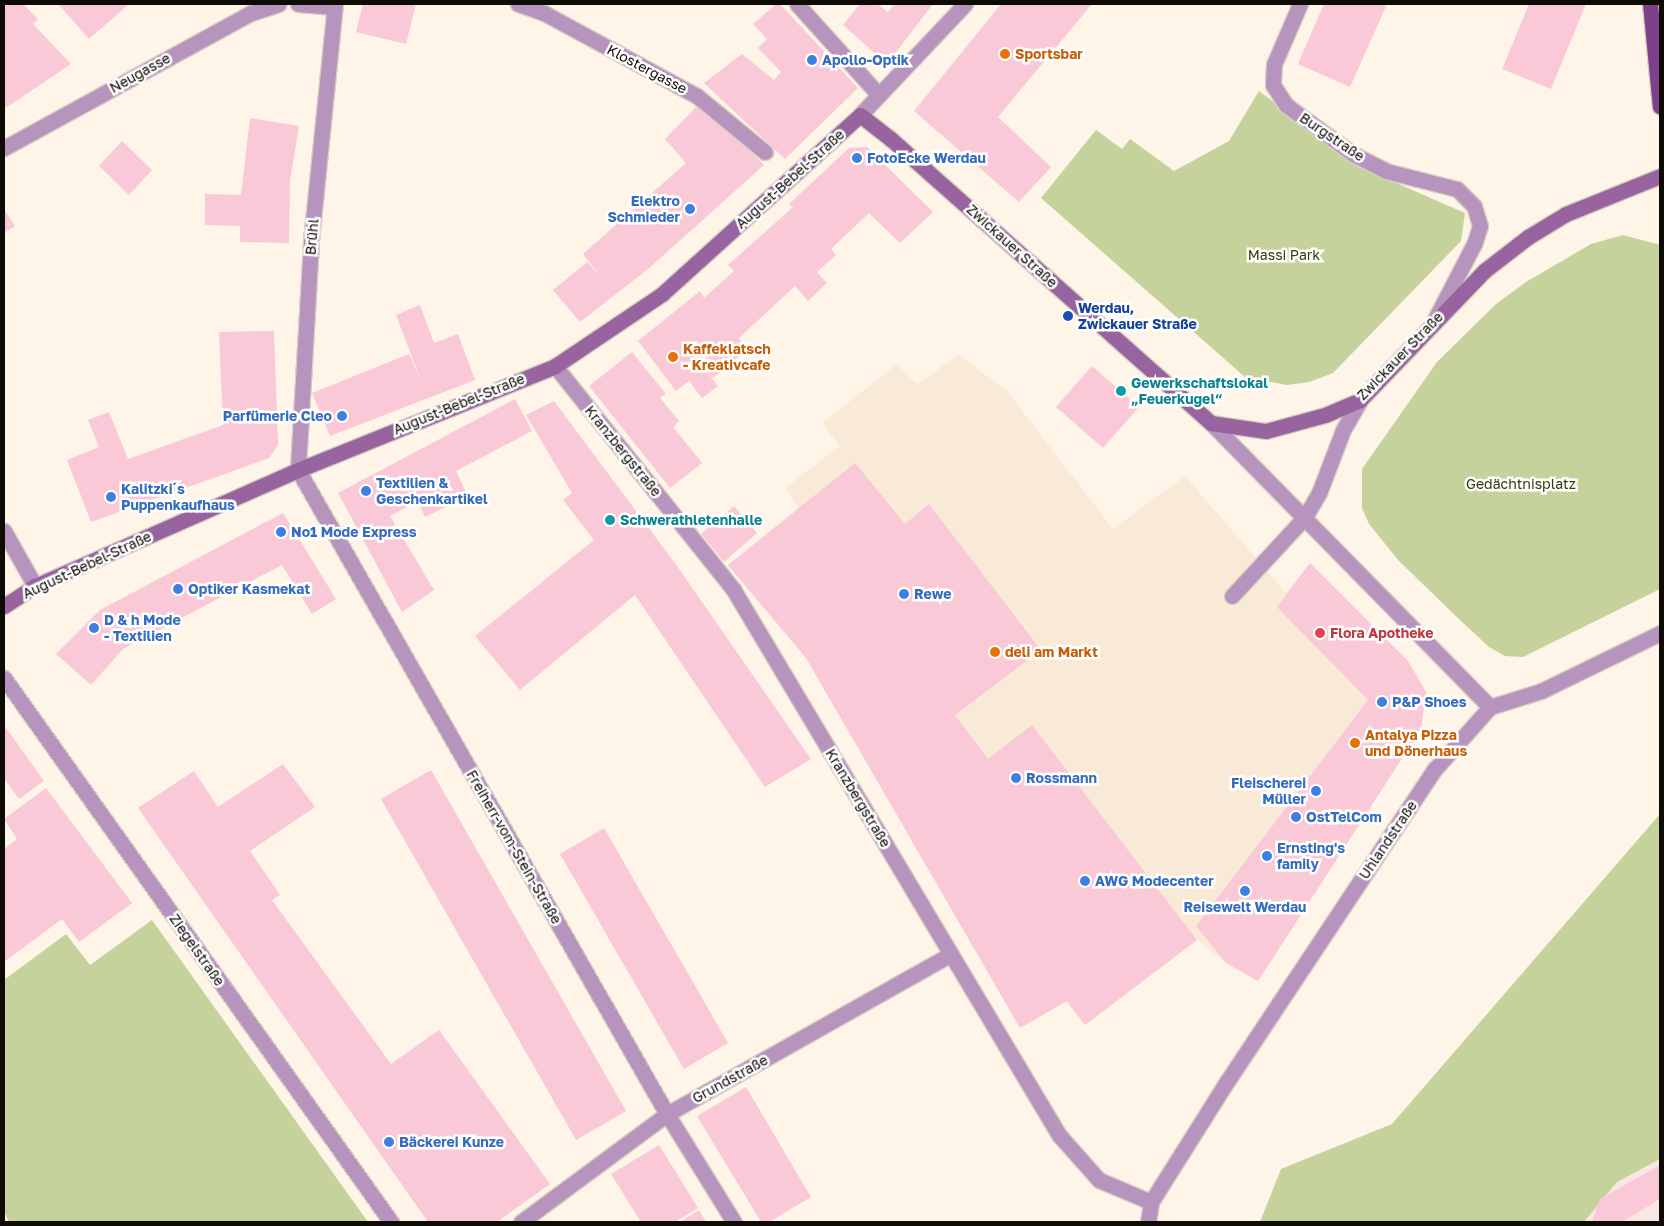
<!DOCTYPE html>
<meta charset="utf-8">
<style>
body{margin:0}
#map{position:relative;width:1664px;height:1226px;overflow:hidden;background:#fef4e8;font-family:"Golos Text",sans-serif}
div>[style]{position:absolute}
.built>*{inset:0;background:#f9ead7}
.industrial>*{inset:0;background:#fbe7e1}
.green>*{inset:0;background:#c6d29c}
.building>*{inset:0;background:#f9c9d8}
.roads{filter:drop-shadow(1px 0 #d8cfc4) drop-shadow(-1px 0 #d8cfc4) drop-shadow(0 1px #d8cfc4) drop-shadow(0 -1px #d8cfc4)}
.lane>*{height:15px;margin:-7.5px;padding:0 7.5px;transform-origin:7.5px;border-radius:7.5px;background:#b794bd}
.street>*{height:15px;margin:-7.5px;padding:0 7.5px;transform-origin:7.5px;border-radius:7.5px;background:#b794bd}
.secondary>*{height:15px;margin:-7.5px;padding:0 7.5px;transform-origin:7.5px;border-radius:7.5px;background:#9764a0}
.primary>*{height:15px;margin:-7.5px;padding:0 7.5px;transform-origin:7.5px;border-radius:7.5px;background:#7f408b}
.dots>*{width:14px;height:14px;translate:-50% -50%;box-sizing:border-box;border:2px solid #fff;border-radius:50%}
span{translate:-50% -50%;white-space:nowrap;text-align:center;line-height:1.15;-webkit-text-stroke:5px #fff;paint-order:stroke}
.food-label{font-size:14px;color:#c56008;font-weight:700}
.left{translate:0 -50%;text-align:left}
.shop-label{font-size:14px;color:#366cbe;font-weight:700}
.right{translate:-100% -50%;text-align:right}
.street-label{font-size:14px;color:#0e0b07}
.park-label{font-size:14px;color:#353c04}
.transit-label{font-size:14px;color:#164399;font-weight:700}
.culture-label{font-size:14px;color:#0d838f;font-weight:700}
.health-label{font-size:14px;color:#be3a42;font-weight:700}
.frame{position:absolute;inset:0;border:5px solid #0e0b07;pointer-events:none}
</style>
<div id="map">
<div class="built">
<i style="clip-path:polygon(959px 355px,1007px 391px,1113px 529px,1185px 476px,1286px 593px,1310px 563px,1408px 661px,1426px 692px,1421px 729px,1258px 981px,1226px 963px,1197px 940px,1085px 1025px,875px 774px,806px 658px,728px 566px,799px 508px,785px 488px,840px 446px,822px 423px,897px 364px,917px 384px)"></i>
</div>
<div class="industrial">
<i style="clip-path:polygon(1660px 1159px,1660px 1222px,1584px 1222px,1617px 1182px)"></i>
</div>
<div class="green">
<i style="clip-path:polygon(1259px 91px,1362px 168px,1465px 213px,1461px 241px,1333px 373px,1309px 382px,1287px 385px,1245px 377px,1041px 198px,1096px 130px,1122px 149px,1130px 139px,1174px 171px,1229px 141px)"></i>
<i style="clip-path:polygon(1623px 235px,1660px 245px,1660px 589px,1523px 657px,1505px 656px,1489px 647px,1459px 619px,1399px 561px,1369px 524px,1362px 508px,1362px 469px,1437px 362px,1496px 304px,1526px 282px,1591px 244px)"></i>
<i style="clip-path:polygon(1660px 814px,1660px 1159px,1617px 1182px,1584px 1222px,1260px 1222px,1281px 1169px,1392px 1124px)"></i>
<i style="clip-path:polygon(152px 920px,368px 1222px,9px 1222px,4px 1211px,4px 980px,66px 934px,90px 965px)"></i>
</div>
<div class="building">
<i style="clip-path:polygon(4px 4px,23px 4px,38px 19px,33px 24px,71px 64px,4px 109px)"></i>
<i style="clip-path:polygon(58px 4px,129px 4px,89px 39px)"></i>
<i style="clip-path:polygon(363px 4px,416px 4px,406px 44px,356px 32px)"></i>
<i style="clip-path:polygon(776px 4px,780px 4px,858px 88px,785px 159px,704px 83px,742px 54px,774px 80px,781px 72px,758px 48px,767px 39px,753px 24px)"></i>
<i style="clip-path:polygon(860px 4px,877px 4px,888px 12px,894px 4px,933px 4px,887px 64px,843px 25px)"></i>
<i style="clip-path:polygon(1001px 4px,1092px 4px,998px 117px,1051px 167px,1019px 202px,914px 111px)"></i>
<i style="clip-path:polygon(1324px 4px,1387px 4px,1350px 87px,1298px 64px)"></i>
<i style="clip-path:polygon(1529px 4px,1586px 4px,1551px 89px,1502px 69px)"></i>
<i style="clip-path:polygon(696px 107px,736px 135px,764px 165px,647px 270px,580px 322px,553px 290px,587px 262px,600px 276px,583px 254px,686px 163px,665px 139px)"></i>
<i style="clip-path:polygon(250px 118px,299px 126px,290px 181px,289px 243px,240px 242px,240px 226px,205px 225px,205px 194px,241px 195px)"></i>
<i style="clip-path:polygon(122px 141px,152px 170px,129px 195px,99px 166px)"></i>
<i style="clip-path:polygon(867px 147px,933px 212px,900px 243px,869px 213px,831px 249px,836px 255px,817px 272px,827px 283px,808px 301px,795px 286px,739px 338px,747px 350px,713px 378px,705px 369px,718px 386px,702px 398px,689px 381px,676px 391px,638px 341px,700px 291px,704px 298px,734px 271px,728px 265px,793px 207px,789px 204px,849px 148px)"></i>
<i style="clip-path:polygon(4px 209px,15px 226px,4px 233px)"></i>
<i style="clip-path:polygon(420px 305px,434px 343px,458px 334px,475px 380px,330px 436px,312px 393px,409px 354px,421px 381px,396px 315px)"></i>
<i style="clip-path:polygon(274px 331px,278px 445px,269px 458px,91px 522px,67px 460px,99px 447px,88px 420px,109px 412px,128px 459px,223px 425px,219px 332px)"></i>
<i style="clip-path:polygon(632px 352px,666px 394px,660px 398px,679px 421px,673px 427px,702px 463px,670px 488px,589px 386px)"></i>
<i style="clip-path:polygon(1092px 366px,1139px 407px,1103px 448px,1056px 407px)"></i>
<i style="clip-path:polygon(515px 399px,532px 431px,456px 471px,468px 496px,425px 517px,418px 501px,390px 516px,434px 590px,402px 612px,338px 493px)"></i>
<i style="clip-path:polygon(554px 401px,677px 566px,811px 759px,765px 787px,635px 595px,520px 690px,475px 636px,594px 540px,563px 500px,572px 493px,526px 415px)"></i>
<i style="clip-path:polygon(855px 463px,905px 524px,929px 504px,1041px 650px,955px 715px,988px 759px,1032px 725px,1197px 940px,1085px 1025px,1067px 1001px,1020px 1028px,806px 658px,728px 565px)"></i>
<i style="clip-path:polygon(734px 506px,757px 533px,724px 562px,701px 534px)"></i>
<i style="clip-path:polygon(283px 513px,336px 599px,312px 614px,282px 565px,123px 649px,91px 685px,56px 654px,100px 610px)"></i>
<i style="clip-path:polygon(1310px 563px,1408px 661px,1426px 692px,1421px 729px,1258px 981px,1226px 963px,1196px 926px,1368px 700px,1277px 607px)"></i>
<i style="clip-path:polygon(4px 725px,44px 781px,19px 799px,4px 778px)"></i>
<i style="clip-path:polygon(283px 764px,315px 807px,250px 851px,280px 895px,272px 900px,391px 1064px,439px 1030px,550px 1184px,497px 1222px,428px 1222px,138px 808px,194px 771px,218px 807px)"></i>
<i style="clip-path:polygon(431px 770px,626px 1111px,576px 1140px,381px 799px)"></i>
<i style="clip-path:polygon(46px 788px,132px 903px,79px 942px,62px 919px,4px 962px,4px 849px,17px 839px,4px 819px)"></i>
<i style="clip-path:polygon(604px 828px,728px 1043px,684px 1069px,560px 854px)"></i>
<i style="clip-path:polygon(746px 1087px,811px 1197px,769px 1222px,761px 1222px,697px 1116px)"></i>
<i style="clip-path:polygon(659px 1145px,698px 1208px,675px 1222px,641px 1222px,611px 1174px)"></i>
<i style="clip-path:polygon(1660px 1165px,1660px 1199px,1622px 1222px,1592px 1222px,1600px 1199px)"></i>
<i style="clip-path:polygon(699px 1210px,706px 1222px,680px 1222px)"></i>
</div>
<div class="roads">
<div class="lane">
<i style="left:1232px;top:596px;width:108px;rotate:-47.3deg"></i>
</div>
<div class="street">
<i style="left:298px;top:4px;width:36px;rotate:5deg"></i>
<i style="left:335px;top:4px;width:239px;rotate:95.8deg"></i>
<i style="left:311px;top:242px;width:228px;rotate:93.3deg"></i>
<i style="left:298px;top:470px;width:742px;rotate:60.19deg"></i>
<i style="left:667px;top:1114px;width:127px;rotate:58.2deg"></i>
<i style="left:518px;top:4px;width:28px;rotate:19deg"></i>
<i style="left:544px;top:13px;width:174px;rotate:28.5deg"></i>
<i style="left:697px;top:96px;width:88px;rotate:39.5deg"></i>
<i style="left:797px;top:4px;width:122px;rotate:48deg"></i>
<i style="left:1300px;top:4px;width:65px;rotate:113.4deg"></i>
<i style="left:1274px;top:64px;width:21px;rotate:93deg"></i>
<i style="left:1273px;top:85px;width:24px;rotate:57deg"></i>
<i style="left:1286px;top:105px;width:83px;rotate:36.2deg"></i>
<i style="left:1353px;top:154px;width:37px;rotate:27deg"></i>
<i style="left:1386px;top:171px;width:73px;rotate:14.2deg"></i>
<i style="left:1457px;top:189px;width:24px;rotate:45deg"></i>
<i style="left:1474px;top:206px;width:21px;rotate:73deg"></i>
<i style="left:1480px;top:226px;width:19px;rotate:108deg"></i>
<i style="left:1474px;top:244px;width:85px;rotate:117.5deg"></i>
<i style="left:860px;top:115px;width:153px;rotate:-46.6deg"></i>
<i style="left:4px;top:148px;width:281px;rotate:-28.7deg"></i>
<i style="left:251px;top:13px;width:29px;rotate:-18deg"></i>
<i style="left:555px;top:366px;width:285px;rotate:51.4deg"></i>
<i style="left:733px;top:589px;width:636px;rotate:59.16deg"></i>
<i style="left:1059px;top:1135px;width:60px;rotate:48.4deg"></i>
<i style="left:1099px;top:1180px;width:56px;rotate:22.9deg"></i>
<i style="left:1211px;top:423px;width:398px;rotate:45.5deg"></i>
<i style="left:1305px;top:517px;width:28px;rotate:-60deg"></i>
<i style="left:1319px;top:493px;width:67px;rotate:-69.1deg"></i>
<i style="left:1343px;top:430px;width:34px;rotate:-60deg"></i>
<i style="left:4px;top:531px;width:63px;rotate:60.6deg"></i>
<i style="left:4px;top:678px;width:668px;rotate:54.57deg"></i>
<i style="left:1490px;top:707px;width:53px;rotate:-17.4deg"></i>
<i style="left:1541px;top:691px;width:132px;rotate:-26deg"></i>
<i style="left:521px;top:1222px;width:182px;rotate:-36.5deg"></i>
<i style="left:667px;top:1114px;width:326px;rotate:-29.4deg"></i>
<i style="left:1148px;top:1222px;width:20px;rotate:-81deg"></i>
<i style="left:1151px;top:1202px;width:141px;rotate:-57.8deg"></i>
<i style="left:1226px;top:1083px;width:377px;rotate:-56.4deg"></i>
<i style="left:1435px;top:769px;width:83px;rotate:-48.4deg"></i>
</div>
<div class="secondary">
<i style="left:4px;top:606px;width:37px;rotate:-33deg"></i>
<i style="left:35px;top:586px;width:287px;rotate:-23.8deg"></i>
<i style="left:298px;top:470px;width:277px;rotate:-22deg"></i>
<i style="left:555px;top:366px;width:129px;rotate:-33.9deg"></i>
<i style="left:662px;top:294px;width:267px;rotate:-42.1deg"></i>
<i style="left:860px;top:115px;width:39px;rotate:38deg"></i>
<i style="left:891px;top:139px;width:428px;rotate:41.6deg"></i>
<i style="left:1211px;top:423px;width:56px;rotate:8.3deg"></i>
<i style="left:1266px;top:431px;width:61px;rotate:-15.2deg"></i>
<i style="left:1325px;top:415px;width:38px;rotate:-23deg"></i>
<i style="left:1360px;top:400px;width:179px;rotate:-46.1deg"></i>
<i style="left:1484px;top:271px;width:56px;rotate:-37.7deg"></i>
<i style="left:1528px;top:237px;width:44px;rotate:-31.2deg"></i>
<i style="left:1566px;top:214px;width:101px;rotate:-22deg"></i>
</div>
<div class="primary">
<i style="left:1650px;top:4px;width:103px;rotate:84.5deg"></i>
</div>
</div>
<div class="dots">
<i style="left:1005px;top:54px;background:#e8710a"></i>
<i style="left:812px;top:60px;background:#3f7fe0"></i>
<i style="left:857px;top:158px;background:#3f7fe0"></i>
<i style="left:690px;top:209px;background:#3f7fe0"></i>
<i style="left:1068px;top:316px;background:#1a4fb4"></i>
<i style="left:673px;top:357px;background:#e8710a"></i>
<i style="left:1121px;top:391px;background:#0f9aa8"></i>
<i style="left:342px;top:416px;background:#3f7fe0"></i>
<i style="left:366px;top:491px;background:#3f7fe0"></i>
<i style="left:111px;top:497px;background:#3f7fe0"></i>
<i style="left:610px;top:520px;background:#0f9aa8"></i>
<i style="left:281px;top:532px;background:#3f7fe0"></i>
<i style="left:178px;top:589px;background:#3f7fe0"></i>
<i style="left:904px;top:594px;background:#3f7fe0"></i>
<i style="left:94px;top:628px;background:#3f7fe0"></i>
<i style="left:1320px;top:633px;background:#e0444e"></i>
<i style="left:995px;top:652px;background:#e8710a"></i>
<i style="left:1382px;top:702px;background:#3f7fe0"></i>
<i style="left:1355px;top:743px;background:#e8710a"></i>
<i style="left:1016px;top:778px;background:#3f7fe0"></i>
<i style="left:1316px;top:791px;background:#3f7fe0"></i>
<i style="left:1296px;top:817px;background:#3f7fe0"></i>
<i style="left:1267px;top:856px;background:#3f7fe0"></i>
<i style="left:1085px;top:881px;background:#3f7fe0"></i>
<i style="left:1245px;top:891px;background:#3f7fe0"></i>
<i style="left:389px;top:1142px;background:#3f7fe0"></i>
</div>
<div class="food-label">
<span class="left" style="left:1015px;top:54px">Sportsbar</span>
<span class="left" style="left:683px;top:357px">Kaffeklatsch<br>- Kreativcafe</span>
<span class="left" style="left:1005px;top:652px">deli am Markt</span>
<span class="left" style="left:1365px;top:743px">Antalya Pizza<br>und Dönerhaus</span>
</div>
<div class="shop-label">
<span class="left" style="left:822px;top:60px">Apollo-Optik</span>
<span class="left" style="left:867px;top:158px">FotoEcke Werdau</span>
<span class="right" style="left:680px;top:209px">Elektro<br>Schmieder</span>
<span class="right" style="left:332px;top:416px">Parfümerie Cleo</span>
<span class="left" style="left:376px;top:491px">Textilien &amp;<br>Geschenkartikel</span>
<span class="left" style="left:121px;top:497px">Kalitzki´s<br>Puppenkaufhaus</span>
<span class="left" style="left:291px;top:532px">No1 Mode Express</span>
<span class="left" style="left:188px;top:589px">Optiker Kasmekat</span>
<span class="left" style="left:914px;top:594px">Rewe</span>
<span class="left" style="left:104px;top:628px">D &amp; h Mode<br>- Textilien</span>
<span class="left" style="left:1392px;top:702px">P&amp;P Shoes</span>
<span class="left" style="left:1026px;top:778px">Rossmann</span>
<span class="right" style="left:1306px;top:791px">Fleischerei<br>Müller</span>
<span class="left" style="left:1306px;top:817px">OstTelCom</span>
<span class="left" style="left:1277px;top:856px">Ernsting's<br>family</span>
<span class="left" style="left:1095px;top:881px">AWG Modecenter</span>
<span style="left:1245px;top:907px">Reisewelt Werdau</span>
<span class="left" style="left:399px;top:1142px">Bäckerei Kunze</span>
</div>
<div class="street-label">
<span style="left:647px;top:69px;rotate:28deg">Klostergasse</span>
<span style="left:140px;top:73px;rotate:-29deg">Neugasse</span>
<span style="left:1332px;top:137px;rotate:34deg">Burgstraße</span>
<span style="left:790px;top:179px;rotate:-42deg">August-Bebel-Straße</span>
<span style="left:312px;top:237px;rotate:-85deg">Brühl</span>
<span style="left:1012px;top:246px;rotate:42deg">Zwickauer Straße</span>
<span style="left:1400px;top:356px;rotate:-46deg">Zwickauer Straße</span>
<span style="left:459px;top:404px;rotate:-22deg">August-Bebel-Straße</span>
<span style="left:623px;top:451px;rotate:51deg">Kranzbergstraße</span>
<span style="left:87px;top:565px;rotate:-25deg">August-Bebel-Straße</span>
<span style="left:858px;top:798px;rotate:59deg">Kranzbergstraße</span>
<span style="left:1388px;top:840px;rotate:-56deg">Uhlandstraße</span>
<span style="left:514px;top:847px;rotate:60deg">Freiherr-vom-Stein-Straße</span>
<span style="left:197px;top:950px;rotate:55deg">Ziegelstraße</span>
<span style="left:730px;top:1079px;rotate:-29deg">Grundstraße</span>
</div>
<div class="park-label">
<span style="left:1284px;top:255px">Massi Park</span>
<span style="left:1521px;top:484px">Gedächtnisplatz</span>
</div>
<div class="transit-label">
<span class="left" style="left:1078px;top:316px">Werdau,<br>Zwickauer Straße</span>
</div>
<div class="culture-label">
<span class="left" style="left:1131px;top:391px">Gewerkschaftslokal<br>„Feuerkugel“</span>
<span class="left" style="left:620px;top:520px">Schwerathletenhalle</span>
</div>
<div class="health-label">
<span class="left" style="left:1330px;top:633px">Flora Apotheke</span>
</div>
<div class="frame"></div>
</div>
